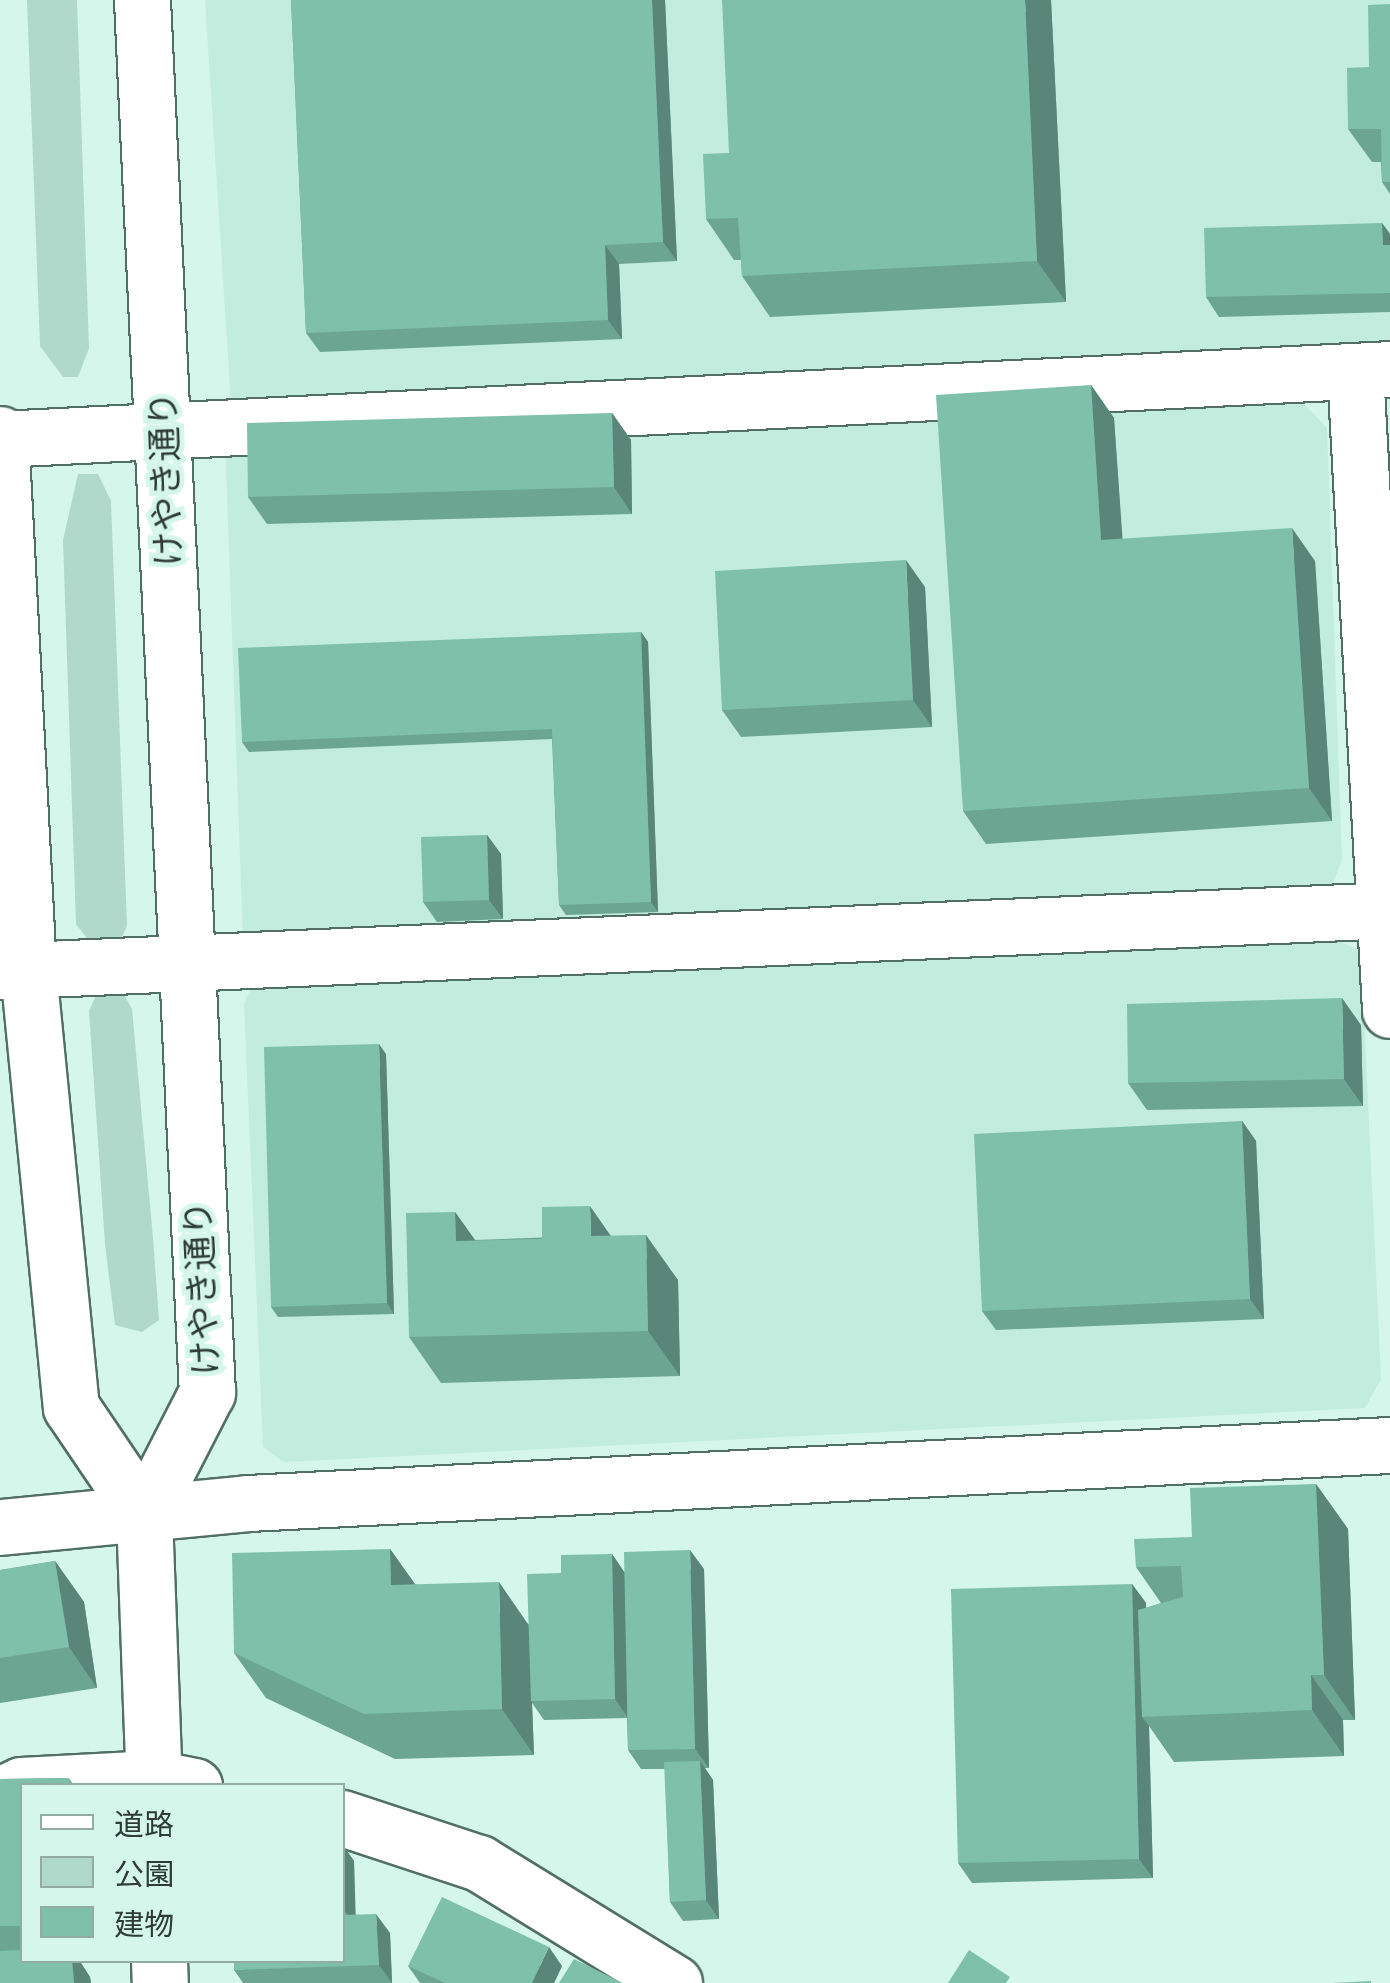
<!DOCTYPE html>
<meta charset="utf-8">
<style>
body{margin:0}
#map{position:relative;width:1390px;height:1983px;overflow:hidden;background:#d5f6eb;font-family:Bitter,"Noto Sans JP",serif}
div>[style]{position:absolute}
.built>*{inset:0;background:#c2ecde}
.green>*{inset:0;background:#b1d9cb}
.roads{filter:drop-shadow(2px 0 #526f66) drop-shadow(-2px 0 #526f66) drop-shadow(0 2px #526f66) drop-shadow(0 -2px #526f66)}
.street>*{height:55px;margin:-27.5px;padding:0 27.5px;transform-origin:27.5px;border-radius:27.5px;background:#fff}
.secondary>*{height:55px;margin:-27.5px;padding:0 27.5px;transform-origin:27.5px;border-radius:27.5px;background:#fff}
.wall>*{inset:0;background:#6da593}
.shaded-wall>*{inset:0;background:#598678}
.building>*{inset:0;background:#7fc0ab}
span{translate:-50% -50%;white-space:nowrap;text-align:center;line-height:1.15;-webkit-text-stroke:10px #d5f6eb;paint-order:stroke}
.street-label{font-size:35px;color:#2e3b37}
.legend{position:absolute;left:20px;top:1783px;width:325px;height:180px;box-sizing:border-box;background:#d5f6eb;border:2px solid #92aba3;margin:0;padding:12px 18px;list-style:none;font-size:30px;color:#2e3b37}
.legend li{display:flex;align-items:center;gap:20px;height:50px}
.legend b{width:50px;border:2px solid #92aba3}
</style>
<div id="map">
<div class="built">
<i style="clip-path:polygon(205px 0,1390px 0,1390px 342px,231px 403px)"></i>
<i style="clip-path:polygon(1291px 390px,1327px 428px,1342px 861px,1332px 885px,243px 940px,225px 439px)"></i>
<i style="clip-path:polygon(1324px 934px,1361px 951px,1381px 1379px,1365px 1408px,284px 1462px,263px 1447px,244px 1004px,254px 980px)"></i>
</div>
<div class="green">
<i style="clip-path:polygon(27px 0,77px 0,89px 348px,78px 377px,63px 377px,40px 346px)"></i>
<i style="clip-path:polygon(78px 474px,98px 474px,111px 501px,127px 926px,114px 954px,99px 954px,76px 924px,63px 540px)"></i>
<i style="clip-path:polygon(117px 982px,132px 1009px,153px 1238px,159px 1320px,142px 1332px,115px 1325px,105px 1244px,89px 1011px,101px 984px)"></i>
</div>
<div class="roads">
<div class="street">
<i style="left:1355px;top:371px;width:640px;rotate:86.86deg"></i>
<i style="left:0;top:439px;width:1392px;rotate:-2.88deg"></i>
<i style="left:0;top:971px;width:1391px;rotate:-2.51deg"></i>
<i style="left:0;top:1795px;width:23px;rotate:-25deg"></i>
<i style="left:21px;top:1785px;width:133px;rotate:-3deg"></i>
<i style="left:154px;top:1778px;width:41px;rotate:11.3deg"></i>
<i style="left:342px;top:1818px;width:144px;rotate:18.2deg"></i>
<i style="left:479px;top:1863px;width:229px;rotate:31.6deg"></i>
</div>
<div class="secondary">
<i style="left:142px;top:0;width:1394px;rotate:87.33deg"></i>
<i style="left:207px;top:1392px;width:138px;rotate:117.1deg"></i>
<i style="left:144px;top:1515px;width:271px;rotate:87.9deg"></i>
<i style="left:0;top:434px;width:537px;rotate:87.01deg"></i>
<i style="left:28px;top:970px;width:439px;rotate:84.4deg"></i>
<i style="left:71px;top:1407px;width:130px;rotate:55.9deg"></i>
<i style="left:0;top:1527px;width:249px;rotate:-5.5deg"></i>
<i style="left:248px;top:1503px;width:1143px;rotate:-2.91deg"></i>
<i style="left:159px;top:1960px;width:23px;rotate:88deg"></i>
</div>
</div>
<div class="wall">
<i style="clip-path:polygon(291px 0,665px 0,677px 261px,619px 264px,622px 339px,320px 352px,306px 333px)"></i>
<i style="clip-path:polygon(1051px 0,1066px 302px,770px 317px,742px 276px,741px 260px,734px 260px,706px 219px,729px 153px)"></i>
<i style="clip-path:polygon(1390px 4px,1390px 194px,1382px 182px,1381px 162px,1372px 162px,1348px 129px)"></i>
<i style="clip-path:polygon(1382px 223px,1390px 234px,1390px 312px,1219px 317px,1206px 297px)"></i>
<i style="clip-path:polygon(1091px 385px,1114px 418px,1122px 539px,1315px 561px,1332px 821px,986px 844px,963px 811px)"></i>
<i style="clip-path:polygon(612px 413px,631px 440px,632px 514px,267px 524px,248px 497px)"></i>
<i style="clip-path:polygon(925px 587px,932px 727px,741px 737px,722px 710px)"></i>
<i style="clip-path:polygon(641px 632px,648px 642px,658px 912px,566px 915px,559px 905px,552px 739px,249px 752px,242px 742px)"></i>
<i style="clip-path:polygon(487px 835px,501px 854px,503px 919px,437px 922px,423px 902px)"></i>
<i style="clip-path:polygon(1361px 1025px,1363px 1106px,1147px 1110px,1128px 1083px)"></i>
<i style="clip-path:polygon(386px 1054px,394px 1314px,278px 1317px,271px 1307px)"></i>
<i style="clip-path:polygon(1242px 1121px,1256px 1141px,1264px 1319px,996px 1330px,982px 1311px)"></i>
<i style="clip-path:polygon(455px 1212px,475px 1240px,610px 1235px,678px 1280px,680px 1376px,441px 1383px,409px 1337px)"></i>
<i style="clip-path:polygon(1316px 1484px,1348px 1529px,1355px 1720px,1343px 1720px,1344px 1756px,1174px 1762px,1149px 1726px,1153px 1878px,972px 1883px,958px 1863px,1132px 1584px,1146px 1603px,1146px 1608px,1161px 1603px,1136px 1567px)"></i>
<i style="clip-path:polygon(390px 1549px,415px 1584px,529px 1624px,561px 1573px,612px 1554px,624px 1572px,704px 1569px,709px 1768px,705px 1768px,713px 1780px,719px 1919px,683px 1921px,670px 1902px,665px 1769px,641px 1769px,628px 1750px,627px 1718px,544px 1720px,532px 1703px,534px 1755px,395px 1759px,266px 1698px,234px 1653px)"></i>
<i style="clip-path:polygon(55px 1561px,84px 1602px,97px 1688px,0 1703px,0 1570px)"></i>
<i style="clip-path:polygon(69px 1778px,74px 1786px,22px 1786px,22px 1960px,79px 1960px,90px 1977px,91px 1983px,0 1983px,0 1779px)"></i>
<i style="clip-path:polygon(342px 1844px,354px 1861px,355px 1914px,390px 1933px,392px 1983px,243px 1983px,234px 1970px,342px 1960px)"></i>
<i style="clip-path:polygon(408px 1966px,562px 1966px,554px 1983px,420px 1983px)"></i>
</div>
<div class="shaded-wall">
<i style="clip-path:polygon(652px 0,665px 0,677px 261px,663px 242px)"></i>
<i style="clip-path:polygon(1025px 0,1051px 0,1066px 302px,1037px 261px)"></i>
<i style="clip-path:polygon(1382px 223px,1390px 234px,1390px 255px,1383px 245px)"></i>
<i style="clip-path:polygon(605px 245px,619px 264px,622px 339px,608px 320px)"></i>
<i style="clip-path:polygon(1091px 385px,1114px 418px,1125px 574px,1101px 540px)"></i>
<i style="clip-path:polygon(612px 413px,631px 440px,632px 514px,614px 487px)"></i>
<i style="clip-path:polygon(1292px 528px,1315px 561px,1332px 821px,1309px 788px)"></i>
<i style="clip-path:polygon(906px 560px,925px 587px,932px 727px,913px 700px)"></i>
<i style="clip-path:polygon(641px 632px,648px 642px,658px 912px,651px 902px)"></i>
<i style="clip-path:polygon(487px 835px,501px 854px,503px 919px,489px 900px)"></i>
<i style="clip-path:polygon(1342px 998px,1361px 1025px,1363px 1106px,1344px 1079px)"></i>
<i style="clip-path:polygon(379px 1044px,386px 1054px,394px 1314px,387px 1303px)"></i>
<i style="clip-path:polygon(1242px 1121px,1256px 1141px,1264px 1319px,1250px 1299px)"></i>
<i style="clip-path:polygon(590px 1206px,622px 1252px,591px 1236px)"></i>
<i style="clip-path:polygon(455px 1212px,487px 1257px,456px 1241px)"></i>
<i style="clip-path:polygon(646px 1235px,678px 1280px,680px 1376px,648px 1331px)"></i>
<i style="clip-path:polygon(1316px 1484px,1348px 1529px,1355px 1720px,1324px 1675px)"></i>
<i style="clip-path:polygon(390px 1549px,422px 1594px,391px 1585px)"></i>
<i style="clip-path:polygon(690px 1550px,704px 1569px,709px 1768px,695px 1749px)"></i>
<i style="clip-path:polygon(612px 1554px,625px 1573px,628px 1718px,615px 1699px)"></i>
<i style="clip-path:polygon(55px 1561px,84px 1602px,97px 1688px,69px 1647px)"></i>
<i style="clip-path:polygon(499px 1582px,530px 1627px,531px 1701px,532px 1703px,534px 1755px,502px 1709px)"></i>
<i style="clip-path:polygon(1132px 1584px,1146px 1603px,1149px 1717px,1142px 1717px,1149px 1726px,1153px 1878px,1139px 1859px)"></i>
<i style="clip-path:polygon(1311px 1675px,1343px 1720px,1344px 1756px,1312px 1710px)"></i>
<i style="clip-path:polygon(700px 1761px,713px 1780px,719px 1919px,706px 1900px)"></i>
<i style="clip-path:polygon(342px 1844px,354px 1861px,356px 1926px,342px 1907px)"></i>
<i style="clip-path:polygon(376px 1914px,390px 1933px,392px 1983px,379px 1965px)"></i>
<i style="clip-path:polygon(549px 1947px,562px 1966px,554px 1983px,532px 1983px)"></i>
<i style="clip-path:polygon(72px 1960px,79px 1960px,90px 1977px,91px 1983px,74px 1983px)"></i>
</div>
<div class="building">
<i style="clip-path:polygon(291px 0,652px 0,663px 242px,605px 245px,608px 320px,306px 333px)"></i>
<i style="clip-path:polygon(722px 0,1025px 0,1037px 261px,742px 276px,738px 218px,706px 219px,703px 154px,729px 153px)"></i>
<i style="clip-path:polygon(1390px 4px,1390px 182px,1382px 182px,1381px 129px,1348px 129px,1347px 68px,1369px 67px,1368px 5px)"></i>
<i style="clip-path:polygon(1382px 223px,1383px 245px,1390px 245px,1390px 293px,1206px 297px,1204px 228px)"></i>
<i style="clip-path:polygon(1091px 385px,1101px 540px,1292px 528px,1309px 788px,963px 811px,936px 395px)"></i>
<i style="clip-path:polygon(612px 413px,614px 487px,248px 497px,247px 423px)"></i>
<i style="clip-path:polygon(906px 560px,913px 700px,722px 710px,715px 571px)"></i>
<i style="clip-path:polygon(641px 632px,651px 902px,559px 905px,552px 729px,242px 742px,238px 648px)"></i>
<i style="clip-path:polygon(487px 835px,489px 900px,423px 902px,421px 837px)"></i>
<i style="clip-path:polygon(1342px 998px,1344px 1079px,1128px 1083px,1127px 1004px)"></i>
<i style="clip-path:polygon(379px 1044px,387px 1303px,271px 1307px,264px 1047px)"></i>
<i style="clip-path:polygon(1242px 1121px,1250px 1299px,982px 1311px,974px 1134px)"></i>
<i style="clip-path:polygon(590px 1206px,591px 1236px,646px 1235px,648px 1331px,409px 1337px,406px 1213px,455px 1212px,456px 1241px,542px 1239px,542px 1207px)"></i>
<i style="clip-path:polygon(1316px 1484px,1324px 1675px,1311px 1675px,1312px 1710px,1142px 1717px,1138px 1610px,1183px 1597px,1181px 1566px,1136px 1567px,1134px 1539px,1192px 1537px,1190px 1488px)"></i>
<i style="clip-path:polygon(390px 1549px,391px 1585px,499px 1582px,502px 1709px,364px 1714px,234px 1653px,232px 1553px)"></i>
<i style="clip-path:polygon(690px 1550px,695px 1749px,628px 1750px,624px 1552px)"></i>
<i style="clip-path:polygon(612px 1554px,615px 1699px,531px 1701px,527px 1574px,561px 1573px,561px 1555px)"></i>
<i style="clip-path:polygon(55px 1561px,69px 1647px,0 1658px,0 1570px)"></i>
<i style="clip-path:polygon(1132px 1584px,1139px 1859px,958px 1863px,951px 1589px)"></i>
<i style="clip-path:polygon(700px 1761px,706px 1900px,670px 1902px,664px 1762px)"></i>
<i style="clip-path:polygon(69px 1778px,70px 1786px,22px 1786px,22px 1926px,0 1926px,0 1779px)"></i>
<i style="clip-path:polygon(442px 1897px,549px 1947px,532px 1983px,445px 1983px,408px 1966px)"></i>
<i style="clip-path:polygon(376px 1914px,379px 1965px,234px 1970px,234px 1960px,342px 1960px,342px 1915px)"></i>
<i style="clip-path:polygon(22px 1950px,22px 1960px,72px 1960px,74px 1983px,0 1983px,0 1951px)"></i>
<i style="clip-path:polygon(969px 1950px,1010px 1977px,1006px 1983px,948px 1983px)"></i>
<i style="clip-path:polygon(574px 1959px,623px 1983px,559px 1983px)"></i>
<i style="clip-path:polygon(1371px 1981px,1371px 1983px,1332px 1983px)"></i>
</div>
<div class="street-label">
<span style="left:166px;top:479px;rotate:-92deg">けやき通り</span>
<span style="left:202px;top:1288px;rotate:-93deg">けやき通り</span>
</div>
<ul class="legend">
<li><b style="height:12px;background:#fff"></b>道路</li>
<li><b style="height:28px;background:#b1d9cb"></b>公園</li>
<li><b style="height:28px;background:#7fc0ab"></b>建物</li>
</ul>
</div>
